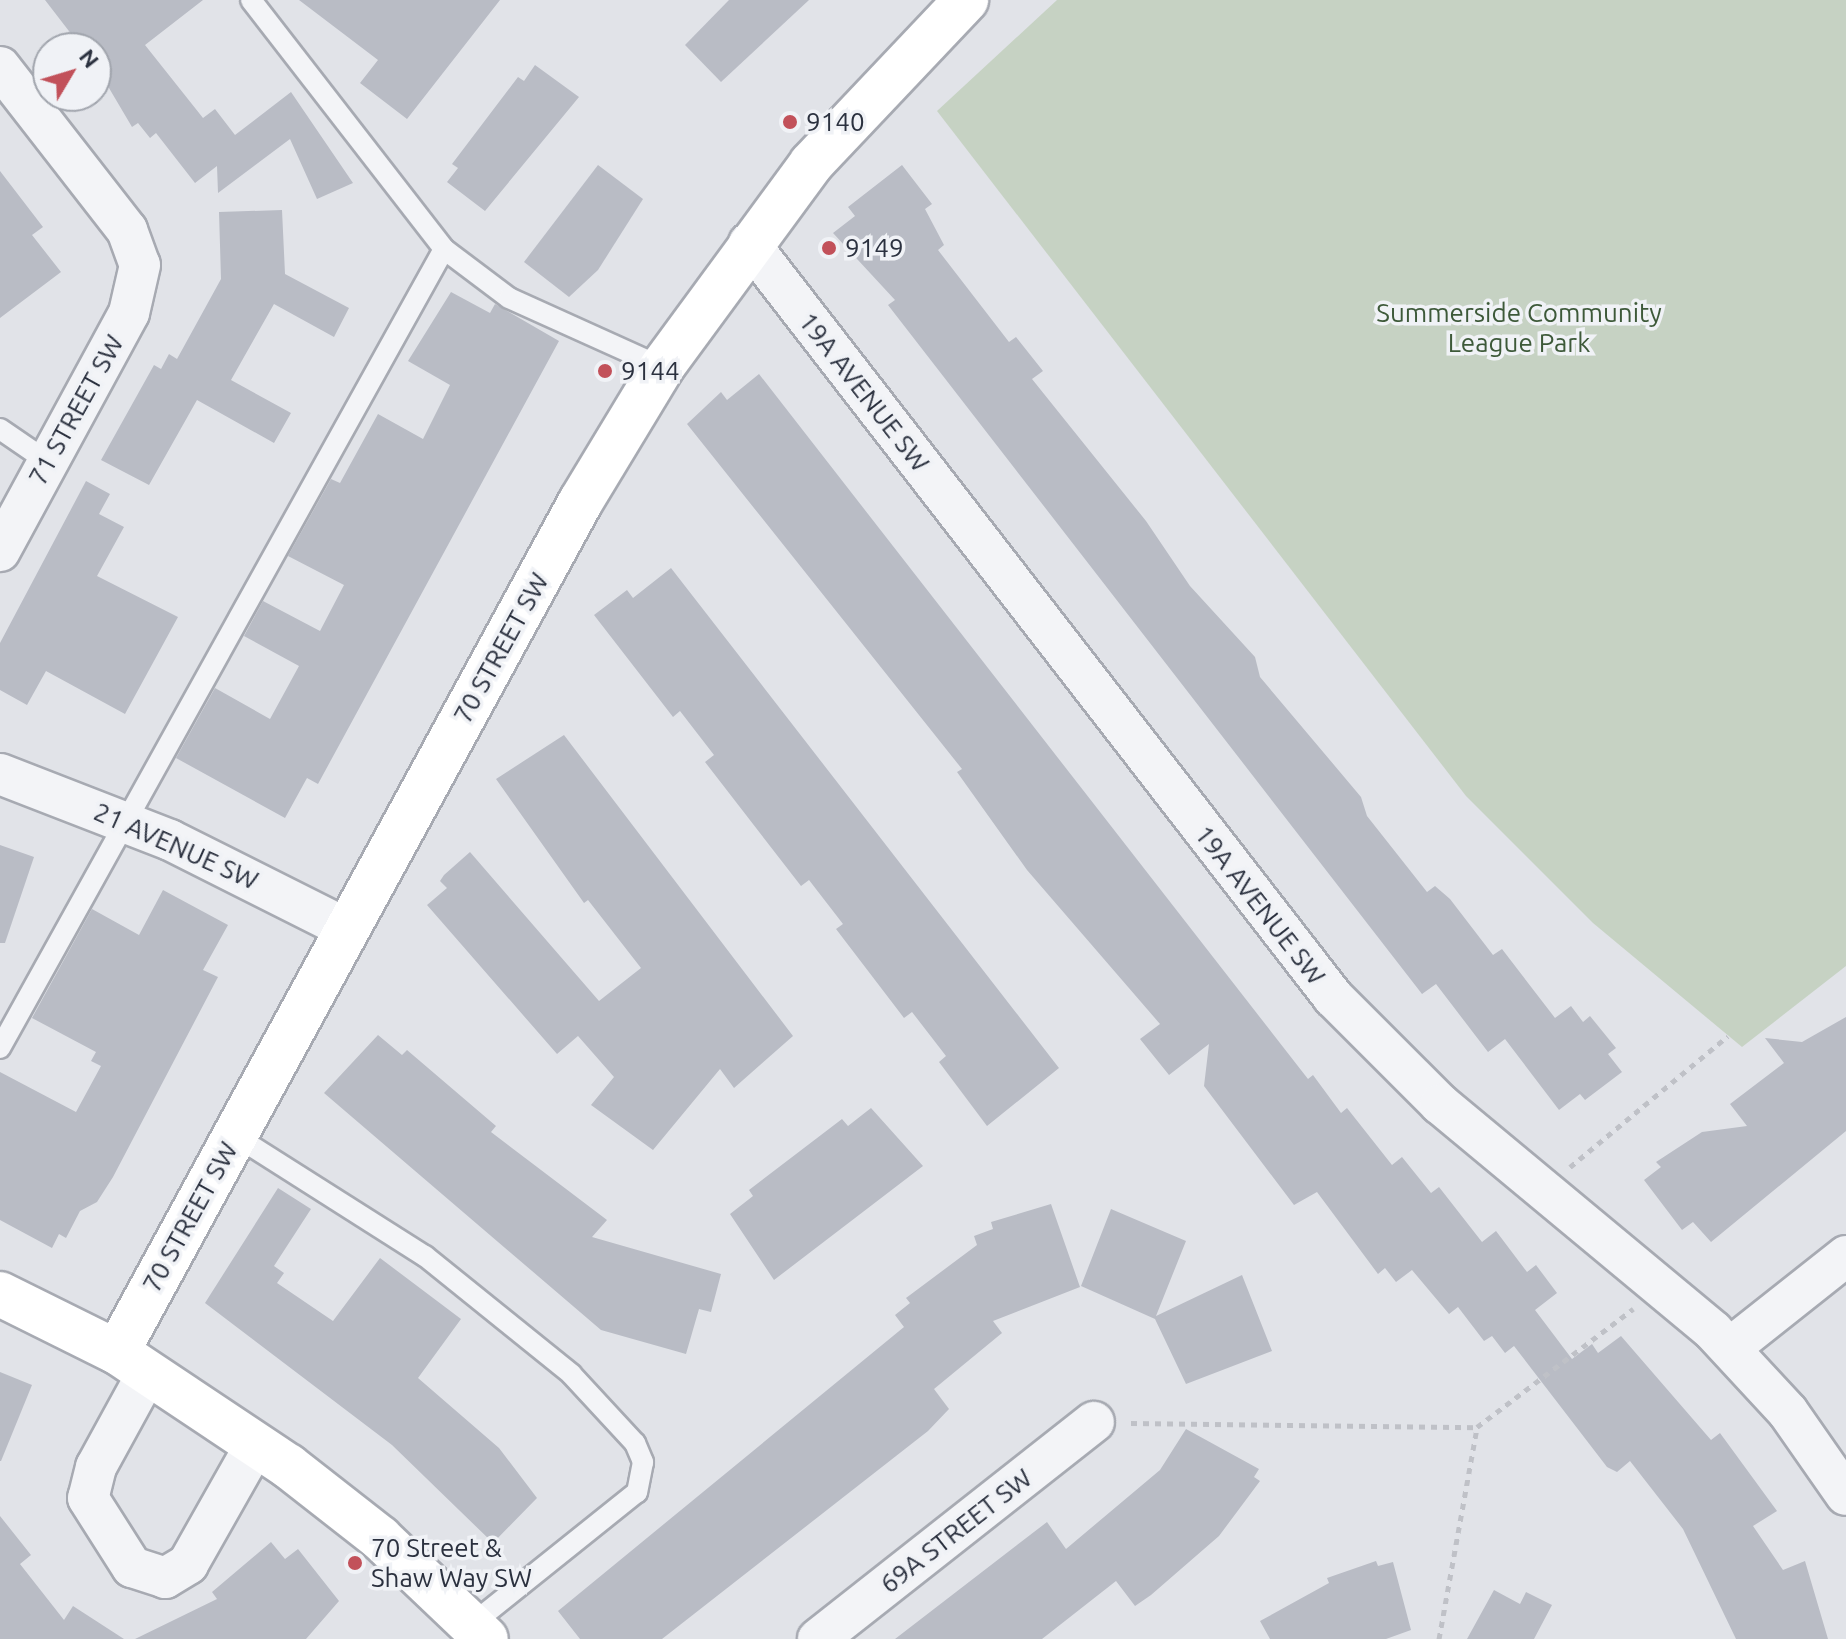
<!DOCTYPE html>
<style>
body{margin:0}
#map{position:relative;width:1846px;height:1639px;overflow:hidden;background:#e1e3e8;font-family:Ubuntu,sans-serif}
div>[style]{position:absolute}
.green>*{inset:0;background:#c6d2c3}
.building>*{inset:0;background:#b9bcc5}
.path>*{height:5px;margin-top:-2.5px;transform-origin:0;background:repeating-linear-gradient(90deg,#bfc1c7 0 6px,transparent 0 12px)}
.roads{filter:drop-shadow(2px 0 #a7aab2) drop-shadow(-2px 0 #a7aab2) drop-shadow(0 2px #a7aab2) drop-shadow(0 -2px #a7aab2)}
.lane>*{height:20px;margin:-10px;padding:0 10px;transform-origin:10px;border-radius:10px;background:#f3f4f7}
.street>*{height:40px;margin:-20px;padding:0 20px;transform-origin:20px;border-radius:20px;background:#f3f4f7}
.secondary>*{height:44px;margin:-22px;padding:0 22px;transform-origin:22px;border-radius:22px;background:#fff}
.dots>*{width:22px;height:22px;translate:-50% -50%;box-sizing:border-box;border:4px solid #f0f2f6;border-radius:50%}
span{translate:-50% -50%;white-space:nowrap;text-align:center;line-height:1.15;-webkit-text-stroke:7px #f0f2f6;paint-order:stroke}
.poi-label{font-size:26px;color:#2b313f}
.left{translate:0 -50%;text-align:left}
.park-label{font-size:26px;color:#3d5939}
.street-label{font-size:26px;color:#2b313f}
.north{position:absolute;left:32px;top:32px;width:80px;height:80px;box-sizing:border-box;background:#f0f2f6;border:2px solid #a1a5ad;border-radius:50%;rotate:52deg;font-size:22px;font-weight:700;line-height:32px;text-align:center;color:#2b313f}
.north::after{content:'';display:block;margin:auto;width:28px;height:36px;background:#c2515a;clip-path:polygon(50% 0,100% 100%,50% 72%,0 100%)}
</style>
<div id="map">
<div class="green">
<i style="clip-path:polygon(1057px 0,1846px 0,1846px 966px,1742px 1047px,1593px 923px,1466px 796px,937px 111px)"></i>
</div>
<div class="building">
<i style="clip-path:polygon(45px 0,203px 0,145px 45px,203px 118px,215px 109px,235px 135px,291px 92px,353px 183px,317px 199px,290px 139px,218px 193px,217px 166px,195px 183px,156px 133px,150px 138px,138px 123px,132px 127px,96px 66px,96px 48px,82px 48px)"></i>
<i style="clip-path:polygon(299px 0,500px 0,407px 119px,360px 83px,378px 60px)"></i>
<i style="clip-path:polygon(729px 0,809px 0,721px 82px,685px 45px)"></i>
<i style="clip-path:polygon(535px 65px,579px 97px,485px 211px,447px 182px,458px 168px,452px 164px,518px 77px,524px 81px)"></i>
<i style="clip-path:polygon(598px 165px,643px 199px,598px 270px,569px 297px,524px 262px)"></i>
<i style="clip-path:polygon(902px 165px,932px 204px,925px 209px,944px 245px,938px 250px,1009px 342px,1016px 337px,1043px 371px,1032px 379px,1146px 521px,1190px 586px,1255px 657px,1260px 677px,1361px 797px,1367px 816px,1427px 892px,1435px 886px,1450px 899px,1493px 955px,1502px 949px,1555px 1018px,1571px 1006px,1583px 1022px,1590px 1016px,1616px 1048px,1608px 1054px,1622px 1072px,1585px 1100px,1580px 1094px,1559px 1110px,1505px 1039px,1488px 1052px,1436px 984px,1422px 994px,888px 305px,895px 300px,833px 233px,855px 216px,848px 207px)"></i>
<i style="clip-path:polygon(0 171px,43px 227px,32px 235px,61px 272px,0 318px)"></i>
<i style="clip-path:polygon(282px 210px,285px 274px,349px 308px,334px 337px,274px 304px,231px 380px,291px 413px,274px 443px,197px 400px,149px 485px,101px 460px,154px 365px,161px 369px,169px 354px,177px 359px,221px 279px,219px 212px)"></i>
<i style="clip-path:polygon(451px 292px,490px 313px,495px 304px,559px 341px,318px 784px,307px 778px,285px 818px,176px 758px,215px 688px,270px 719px,299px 666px,244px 636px,263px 601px,320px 631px,344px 585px,288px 556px,331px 479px,340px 483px,378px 414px,423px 439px,450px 385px,408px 361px)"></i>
<i style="clip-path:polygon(759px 374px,1308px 1079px,1313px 1075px,1341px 1113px,1347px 1108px,1392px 1165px,1402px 1157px,1431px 1193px,1439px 1187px,1482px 1242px,1496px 1231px,1527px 1272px,1536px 1265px,1557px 1293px,1535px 1310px,1572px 1359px,1592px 1344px,1598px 1353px,1621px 1336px,1711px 1440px,1720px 1433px,1777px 1511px,1753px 1526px,1783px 1570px,1805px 1561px,1828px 1639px,1736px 1639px,1683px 1529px,1630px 1461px,1617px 1472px,1607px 1467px,1514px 1346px,1505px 1353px,1492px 1336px,1484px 1341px,1458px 1307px,1449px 1314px,1412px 1270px,1396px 1282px,1385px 1268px,1378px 1274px,1317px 1192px,1294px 1205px,1204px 1086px,1209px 1044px,1169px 1075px,1140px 1039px,1160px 1024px,1027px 870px,957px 772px,962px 769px,687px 424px,721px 392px,727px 400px)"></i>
<i style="clip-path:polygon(86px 481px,110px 494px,99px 514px,124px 527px,97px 576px,178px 617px,125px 714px,46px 671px,27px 705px,0 690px,0 643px)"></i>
<i style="clip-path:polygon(671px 568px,1059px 1068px,987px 1126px,939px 1062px,946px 1056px,912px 1012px,904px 1018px,836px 929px,843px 924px,809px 880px,801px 886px,705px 762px,714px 755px,680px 711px,673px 717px,594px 615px,627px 590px,633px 598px)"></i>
<i style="clip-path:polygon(564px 735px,793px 1036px,734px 1088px,720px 1069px,653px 1150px,591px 1105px,614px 1077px,578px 1036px,557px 1054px,427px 905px,447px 888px,440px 881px,444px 875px,470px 852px,599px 1001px,641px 968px,588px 900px,584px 903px,496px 779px)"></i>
<i style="clip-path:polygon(0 845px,34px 857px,5px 943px,0 943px)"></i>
<i style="clip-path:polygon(163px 890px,228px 925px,203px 970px,218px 977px,113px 1177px,97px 1202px,80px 1211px,66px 1238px,59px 1234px,52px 1248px,0 1220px,0 1072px,76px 1112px,101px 1066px,91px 1061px,96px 1052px,32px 1018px,92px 909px,139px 935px)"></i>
<i style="clip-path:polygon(1846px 1017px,1846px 1131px,1711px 1242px,1693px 1222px,1682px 1230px,1644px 1180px,1661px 1167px,1656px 1162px,1702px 1132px,1747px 1126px,1730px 1104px,1784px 1063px,1765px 1038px,1802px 1042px)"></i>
<i style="clip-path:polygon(378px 1035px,402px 1055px,407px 1050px,496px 1126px,491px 1132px,607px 1220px,592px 1237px,721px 1274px,711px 1312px,699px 1309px,686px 1354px,601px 1330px,324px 1093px)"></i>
<i style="clip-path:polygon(871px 1108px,923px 1166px,774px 1280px,730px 1214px,753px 1196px,749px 1190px,842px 1119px,848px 1126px)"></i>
<i style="clip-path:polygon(278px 1188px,311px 1209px,274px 1266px,284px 1273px,277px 1283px,333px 1321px,380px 1258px,461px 1319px,418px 1378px,499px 1448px,537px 1498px,493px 1543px,392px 1445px,205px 1303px)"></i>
<i style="clip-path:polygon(1051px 1204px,1080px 1287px,993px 1321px,1002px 1333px,934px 1389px,949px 1409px,928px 1431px,662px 1639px,580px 1639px,558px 1611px,904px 1327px,895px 1315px,910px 1303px,906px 1298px,977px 1245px,974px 1236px,993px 1229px,991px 1222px)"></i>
<i style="clip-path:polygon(1111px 1209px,1186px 1241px,1156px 1316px,1242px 1275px,1272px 1351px,1186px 1384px,1155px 1319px,1081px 1286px)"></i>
<i style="clip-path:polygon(0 1372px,32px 1385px,1px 1461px,0 1461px)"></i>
<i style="clip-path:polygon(1186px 1429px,1259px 1469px,1254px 1477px,1260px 1481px,1219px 1536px,1151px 1595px,1135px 1606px,1116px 1581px,1042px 1639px,895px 1639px,1047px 1522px,1066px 1549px,1160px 1470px)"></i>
<i style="clip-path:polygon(0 1516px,31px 1555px,20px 1564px,64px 1620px,73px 1606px,124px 1639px,0 1639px)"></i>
<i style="clip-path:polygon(271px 1542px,285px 1559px,298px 1549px,339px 1601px,306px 1639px,135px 1639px,217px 1599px,212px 1592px)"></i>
<i style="clip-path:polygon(1376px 1561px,1378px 1566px,1393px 1562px,1411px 1630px,1386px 1639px,1270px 1639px,1260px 1621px,1329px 1583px,1327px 1578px)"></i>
<i style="clip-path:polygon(1494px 1590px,1520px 1604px,1526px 1592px,1552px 1605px,1534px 1639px,1467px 1639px)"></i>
</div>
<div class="path">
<i style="left:1570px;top:1167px;width:205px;rotate:-39.7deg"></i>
<i style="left:1131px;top:1423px;width:346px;rotate:0.7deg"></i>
<i style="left:1439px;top:1639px;width:215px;rotate:-79.8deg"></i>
<i style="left:1477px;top:1427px;width:196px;rotate:-37.1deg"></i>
</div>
<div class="roads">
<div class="lane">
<i style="left:251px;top:0;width:315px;rotate:52.2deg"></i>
<i style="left:444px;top:249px;width:81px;rotate:37deg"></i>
<i style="left:509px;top:298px;width:168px;rotate:24.3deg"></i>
<i style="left:0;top:429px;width:58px;rotate:34.5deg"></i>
<i style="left:0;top:1048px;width:914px;rotate:-60.94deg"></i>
<i style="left:234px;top:1135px;width:226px;rotate:32.4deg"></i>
<i style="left:425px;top:1256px;width:188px;rotate:38.9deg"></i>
<i style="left:571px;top:1374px;width:94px;rotate:47.2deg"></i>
<i style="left:635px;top:1443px;width:21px;rotate:67deg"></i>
<i style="left:643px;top:1462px;width:31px;rotate:101deg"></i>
<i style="left:637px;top:1492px;width:211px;rotate:141.3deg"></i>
</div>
<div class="street">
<i style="left:0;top:67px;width:207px;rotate:52.1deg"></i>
<i style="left:127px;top:230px;width:37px;rotate:70deg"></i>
<i style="left:140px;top:265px;width:49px;rotate:102.9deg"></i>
<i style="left:129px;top:313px;width:271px;rotate:118.5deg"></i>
<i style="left:749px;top:243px;width:954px;rotate:52.24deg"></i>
<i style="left:1333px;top:997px;width:151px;rotate:45deg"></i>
<i style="left:1440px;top:1104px;width:355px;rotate:39.7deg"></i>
<i style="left:1713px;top:1331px;width:110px;rotate:47.2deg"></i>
<i style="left:1788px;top:1412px;width:101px;rotate:55.1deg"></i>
<i style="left:0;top:774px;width:182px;rotate:21.2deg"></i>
<i style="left:170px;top:840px;width:198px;rotate:26.7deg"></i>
<i style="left:1730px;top:1348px;width:148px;rotate:-38.4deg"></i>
<i style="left:148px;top:1372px;width:108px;rotate:118.7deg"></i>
<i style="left:96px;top:1467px;width:32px;rotate:104deg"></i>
<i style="left:88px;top:1498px;width:82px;rotate:57.5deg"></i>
<i style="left:132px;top:1567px;width:35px;rotate:18deg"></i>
<i style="left:165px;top:1578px;width:27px;rotate:-31deg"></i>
<i style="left:188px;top:1564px;width:138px;rotate:-60.5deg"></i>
<i style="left:818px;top:1639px;width:351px;rotate:-38.2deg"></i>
</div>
<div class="secondary">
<i style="left:0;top:1294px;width:131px;rotate:26.4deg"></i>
<i style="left:117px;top:1352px;width:206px;rotate:33.7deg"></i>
<i style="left:288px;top:1466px;width:117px;rotate:38deg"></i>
<i style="left:380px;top:1538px;width:146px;rotate:43.6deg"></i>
<i style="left:117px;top:1352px;width:969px;rotate:-61.4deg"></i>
<i style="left:581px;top:501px;width:157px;rotate:-58.8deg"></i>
<i style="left:662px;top:367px;width:252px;rotate:-53.7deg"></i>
<i style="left:811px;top:164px;width:226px;rotate:-46.6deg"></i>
</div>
</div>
<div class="dots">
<i style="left:790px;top:122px;background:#c2515a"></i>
<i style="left:829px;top:248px;background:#c2515a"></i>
<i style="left:605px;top:371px;background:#c2515a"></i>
<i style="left:355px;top:1563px;background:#c2515a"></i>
</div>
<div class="poi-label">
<span class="left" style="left:806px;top:122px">9140</span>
<span class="left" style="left:845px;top:248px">9149</span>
<span class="left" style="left:621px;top:371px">9144</span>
<span class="left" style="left:371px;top:1563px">70 Street &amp;<br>Shaw Way SW</span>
</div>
<div class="park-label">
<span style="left:1519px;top:328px">Summerside Community<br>League Park</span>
</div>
<div class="street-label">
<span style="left:864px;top:392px;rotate:52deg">19A AVENUE SW</span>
<span style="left:76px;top:410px;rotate:-61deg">71 STREET SW</span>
<span style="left:501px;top:648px;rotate:-61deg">70 STREET SW</span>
<span style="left:176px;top:846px;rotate:24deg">21 AVENUE SW</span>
<span style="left:1260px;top:905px;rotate:52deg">19A AVENUE SW</span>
<span style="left:190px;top:1217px;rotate:-61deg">70 STREET SW</span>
<span style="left:956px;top:1531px;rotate:-38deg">69A STREET SW</span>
</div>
<div class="north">N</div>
</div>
